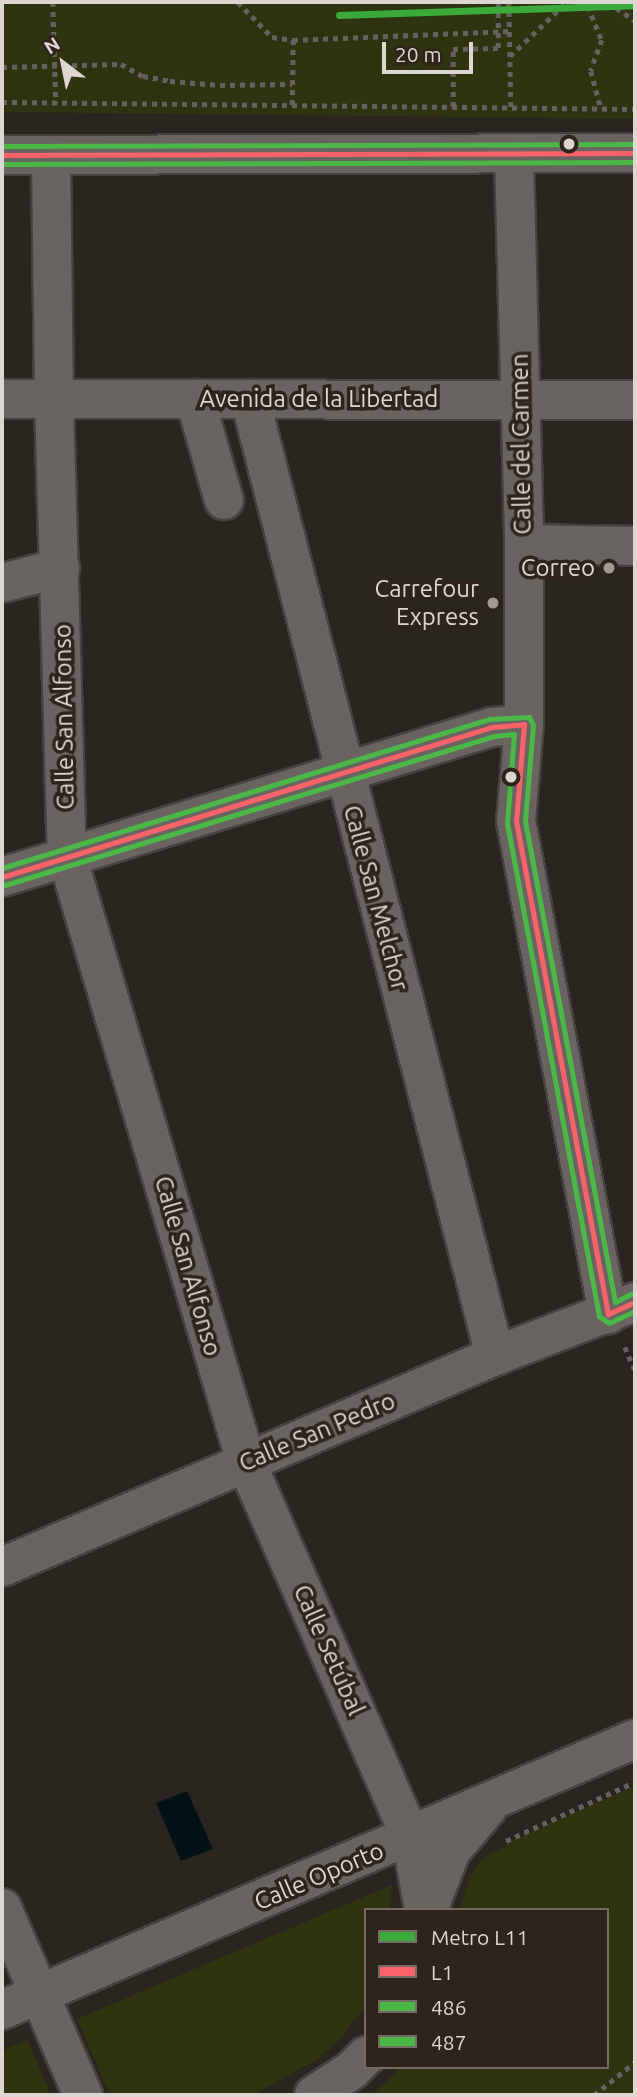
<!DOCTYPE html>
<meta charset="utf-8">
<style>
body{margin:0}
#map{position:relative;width:637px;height:2097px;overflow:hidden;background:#2b2520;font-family:Ubuntu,sans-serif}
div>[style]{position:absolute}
.green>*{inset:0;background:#2e3410}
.water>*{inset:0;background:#041218}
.path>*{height:4.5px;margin-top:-2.25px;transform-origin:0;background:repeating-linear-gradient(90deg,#66615e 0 5px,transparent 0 10px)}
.roads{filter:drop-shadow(2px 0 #47423e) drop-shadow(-2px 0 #47423e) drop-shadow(0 2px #47423e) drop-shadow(0 -2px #47423e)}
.minor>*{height:38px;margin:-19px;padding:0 19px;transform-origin:19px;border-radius:19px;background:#696460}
.bus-1>*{height:5px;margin:-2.5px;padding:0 2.5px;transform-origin:2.5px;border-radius:2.5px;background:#fa6268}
.bus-2>*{height:5px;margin:-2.5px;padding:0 2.5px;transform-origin:2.5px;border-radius:2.5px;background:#4ab747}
.bus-3>*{height:5px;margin:-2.5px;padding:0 2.5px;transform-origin:2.5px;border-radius:2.5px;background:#4ab747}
.metro-1>*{height:7px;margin:-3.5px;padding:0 3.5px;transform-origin:3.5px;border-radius:3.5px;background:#3aaa3a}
.dots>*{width:19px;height:19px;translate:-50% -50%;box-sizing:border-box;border:4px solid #2f241c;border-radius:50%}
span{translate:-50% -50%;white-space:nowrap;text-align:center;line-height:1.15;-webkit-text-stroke:7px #2f241c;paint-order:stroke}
.street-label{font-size:24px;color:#ded6d1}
.poi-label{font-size:24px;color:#ded6d1}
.right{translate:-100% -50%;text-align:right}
.frame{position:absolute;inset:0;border:4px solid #ded6d1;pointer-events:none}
.legend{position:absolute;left:364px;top:1908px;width:245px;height:161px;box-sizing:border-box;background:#2f241c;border:2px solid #756b64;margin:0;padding:9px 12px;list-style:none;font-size:21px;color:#ded6d1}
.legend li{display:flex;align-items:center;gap:14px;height:35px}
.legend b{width:35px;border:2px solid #756b64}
.north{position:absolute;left:28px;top:28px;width:70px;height:70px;-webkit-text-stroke:5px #2f241c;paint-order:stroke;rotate:328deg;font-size:19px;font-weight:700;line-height:28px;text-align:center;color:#ded6d1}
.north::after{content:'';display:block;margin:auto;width:24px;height:32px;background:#ded6d1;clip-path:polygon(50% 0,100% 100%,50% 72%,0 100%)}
.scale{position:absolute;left:382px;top:42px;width:91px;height:32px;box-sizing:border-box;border:4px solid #ded6d1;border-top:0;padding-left:9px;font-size:21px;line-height:24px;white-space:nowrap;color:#ded6d1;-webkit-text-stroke:5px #2f241c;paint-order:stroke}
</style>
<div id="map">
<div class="green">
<i style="clip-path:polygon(2px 2px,635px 2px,635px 119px,2px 112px)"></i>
<i style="clip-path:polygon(635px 1786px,635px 2095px,373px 2095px,401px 2067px,607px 2067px,607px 1910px,460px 1910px,470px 1876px,485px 1857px,522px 1836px)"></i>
<i style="clip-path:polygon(392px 1885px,390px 1910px,366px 1910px,366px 2005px,339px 2040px,316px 2060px,253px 2095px,110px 2095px,77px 2019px)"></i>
<i style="clip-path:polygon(27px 2040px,51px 2095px,2px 2095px,2px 2051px)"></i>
</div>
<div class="water">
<i style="clip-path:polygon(187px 1791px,213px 1849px,181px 1861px,156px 1803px)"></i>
</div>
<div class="path">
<i style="left:53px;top:2px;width:101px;rotate:88.3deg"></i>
<i style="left:238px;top:2px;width:49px;rotate:45.8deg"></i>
<i style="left:272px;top:37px;width:21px;rotate:8deg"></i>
<i style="left:509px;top:2px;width:105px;rotate:88.9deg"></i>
<i style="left:577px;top:2px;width:12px;rotate:20deg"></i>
<i style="left:588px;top:6px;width:20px;rotate:-11deg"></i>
<i style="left:608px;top:2px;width:33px;rotate:35deg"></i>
<i style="left:588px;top:6px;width:37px;rotate:68deg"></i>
<i style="left:602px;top:40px;width:33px;rotate:110deg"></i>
<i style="left:591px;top:71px;width:38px;rotate:75deg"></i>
<i style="left:510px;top:56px;width:79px;rotate:-43.5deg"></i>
<i style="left:2px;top:67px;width:119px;rotate:-1.4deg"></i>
<i style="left:121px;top:64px;width:25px;rotate:29deg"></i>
<i style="left:143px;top:76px;width:27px;rotate:10deg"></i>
<i style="left:170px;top:81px;width:50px;rotate:4.6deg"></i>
<i style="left:220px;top:85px;width:72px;rotate:-0.8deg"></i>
<i style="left:2px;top:102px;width:633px;rotate:0.63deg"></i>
<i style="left:292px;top:105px;width:65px;rotate:-89.1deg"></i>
<i style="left:293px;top:40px;width:217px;rotate:-2.4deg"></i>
<i style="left:453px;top:107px;width:58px;rotate:-90deg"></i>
<i style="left:453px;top:49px;width:45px;rotate:-1.3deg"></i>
<i style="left:498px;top:48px;width:46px;rotate:-90deg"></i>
<i style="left:625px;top:1347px;width:25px;rotate:67deg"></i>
<i style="left:506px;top:1841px;width:142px;rotate:-24.6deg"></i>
<i style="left:594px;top:2095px;width:53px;rotate:-38.8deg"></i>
</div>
<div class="roads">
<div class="minor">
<i style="left:514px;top:154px;width:390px;rotate:88.5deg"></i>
<i style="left:524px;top:544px;width:180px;rotate:90deg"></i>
<i style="left:524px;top:724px;width:97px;rotate:94.7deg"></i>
<i style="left:516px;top:821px;width:502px;rotate:79.43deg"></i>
<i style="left:2px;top:155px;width:633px;rotate:-0.18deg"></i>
<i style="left:51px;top:155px;width:244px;rotate:89.3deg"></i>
<i style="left:54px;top:399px;width:457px;rotate:88.4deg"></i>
<i style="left:67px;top:856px;width:632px;rotate:73.54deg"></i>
<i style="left:246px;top:1462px;width:410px;rotate:66.3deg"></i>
<i style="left:411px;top:1837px;width:74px;rotate:79.9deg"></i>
<i style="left:2px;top:399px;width:633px;rotate:0.09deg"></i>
<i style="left:195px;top:399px;width:105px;rotate:74deg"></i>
<i style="left:250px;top:399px;width:988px;rotate:75.64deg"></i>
<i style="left:524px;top:544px;width:111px;rotate:1deg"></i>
<i style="left:2px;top:583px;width:60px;rotate:-14.5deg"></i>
<i style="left:2px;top:877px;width:512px;rotate:-17.02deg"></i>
<i style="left:492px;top:727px;width:32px;rotate:-5deg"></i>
<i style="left:2px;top:1567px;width:536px;rotate:-23.17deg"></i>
<i style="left:495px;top:1356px;width:150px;rotate:-21.1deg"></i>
<i style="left:2px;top:1908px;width:204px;rotate:66.6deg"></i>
<i style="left:428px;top:1910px;width:63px;rotate:-68.7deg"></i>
<i style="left:451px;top:1851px;width:57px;rotate:-49.9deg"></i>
<i style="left:2px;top:2010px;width:689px;rotate:-23.18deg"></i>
<i style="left:314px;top:2095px;width:45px;rotate:-33.3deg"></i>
<i style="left:352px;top:2070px;width:20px;rotate:-45deg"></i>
</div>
</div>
<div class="bus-1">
<i style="left:2px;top:155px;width:633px;rotate:-0.18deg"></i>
<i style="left:2px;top:877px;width:512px;rotate:-17.02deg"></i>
<i style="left:492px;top:727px;width:32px;rotate:-5deg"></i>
<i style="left:524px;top:724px;width:97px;rotate:94.7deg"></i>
<i style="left:516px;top:821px;width:502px;rotate:79.43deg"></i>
<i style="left:608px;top:1314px;width:30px;rotate:-24deg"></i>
</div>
<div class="bus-2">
<i style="left:2px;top:164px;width:633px;rotate:-0.18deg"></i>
<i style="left:5px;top:885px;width:511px;rotate:-16.95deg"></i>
<i style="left:494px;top:736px;width:20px;rotate:-6deg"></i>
<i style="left:514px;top:734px;width:89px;rotate:94.5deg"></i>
<i style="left:507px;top:823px;width:502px;rotate:79.43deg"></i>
<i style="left:599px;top:1316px;width:12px;rotate:35deg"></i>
<i style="left:609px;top:1323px;width:29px;rotate:-25deg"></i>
</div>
<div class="bus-3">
<i style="left:2px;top:146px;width:633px;rotate:-0.18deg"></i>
<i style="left:2px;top:868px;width:509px;rotate:-17.01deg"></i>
<i style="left:489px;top:719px;width:40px;rotate:-2.9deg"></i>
<i style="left:529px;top:717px;width:9px;rotate:63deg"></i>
<i style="left:533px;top:725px;width:96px;rotate:94.8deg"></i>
<i style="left:525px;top:821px;width:489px;rotate:79.4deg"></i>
<i style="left:615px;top:1302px;width:18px;rotate:-27deg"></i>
</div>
<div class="metro-1">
<i style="left:339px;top:15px;width:296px;rotate:-1.9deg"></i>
</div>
<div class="dots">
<i style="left:569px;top:144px;background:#ded6d1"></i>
<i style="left:609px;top:568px;background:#9f9893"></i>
<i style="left:493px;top:603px;background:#9f9893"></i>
<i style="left:511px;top:777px;background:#ded6d1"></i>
</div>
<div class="street-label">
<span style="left:319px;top:399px">Avenida de la Libertad</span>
<span style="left:521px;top:444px;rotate:-91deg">Calle del Carmen</span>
<span style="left:64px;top:717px;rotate:-91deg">Calle San Alfonso</span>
<span style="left:376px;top:898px;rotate:75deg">Calle San Melchor</span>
<span style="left:188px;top:1266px;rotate:74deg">Calle San Alfonso</span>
<span style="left:317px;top:1432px;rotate:-23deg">Calle San Pedro</span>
<span style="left:329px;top:1650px;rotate:66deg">Calle Setúbal</span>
<span style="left:319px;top:1876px;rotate:-23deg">Calle Oporto</span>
</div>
<div class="poi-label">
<span class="right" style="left:595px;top:568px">Correo</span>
<span class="right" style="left:479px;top:603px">Carrefour<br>Express</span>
</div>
<div class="frame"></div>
<ul class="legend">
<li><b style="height:9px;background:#3aaa3a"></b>Metro L11</li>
<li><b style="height:9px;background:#fa6268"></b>L1</li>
<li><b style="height:9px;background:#4ab747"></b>486</li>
<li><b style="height:9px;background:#4ab747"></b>487</li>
</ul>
<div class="north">N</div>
<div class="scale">20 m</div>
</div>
